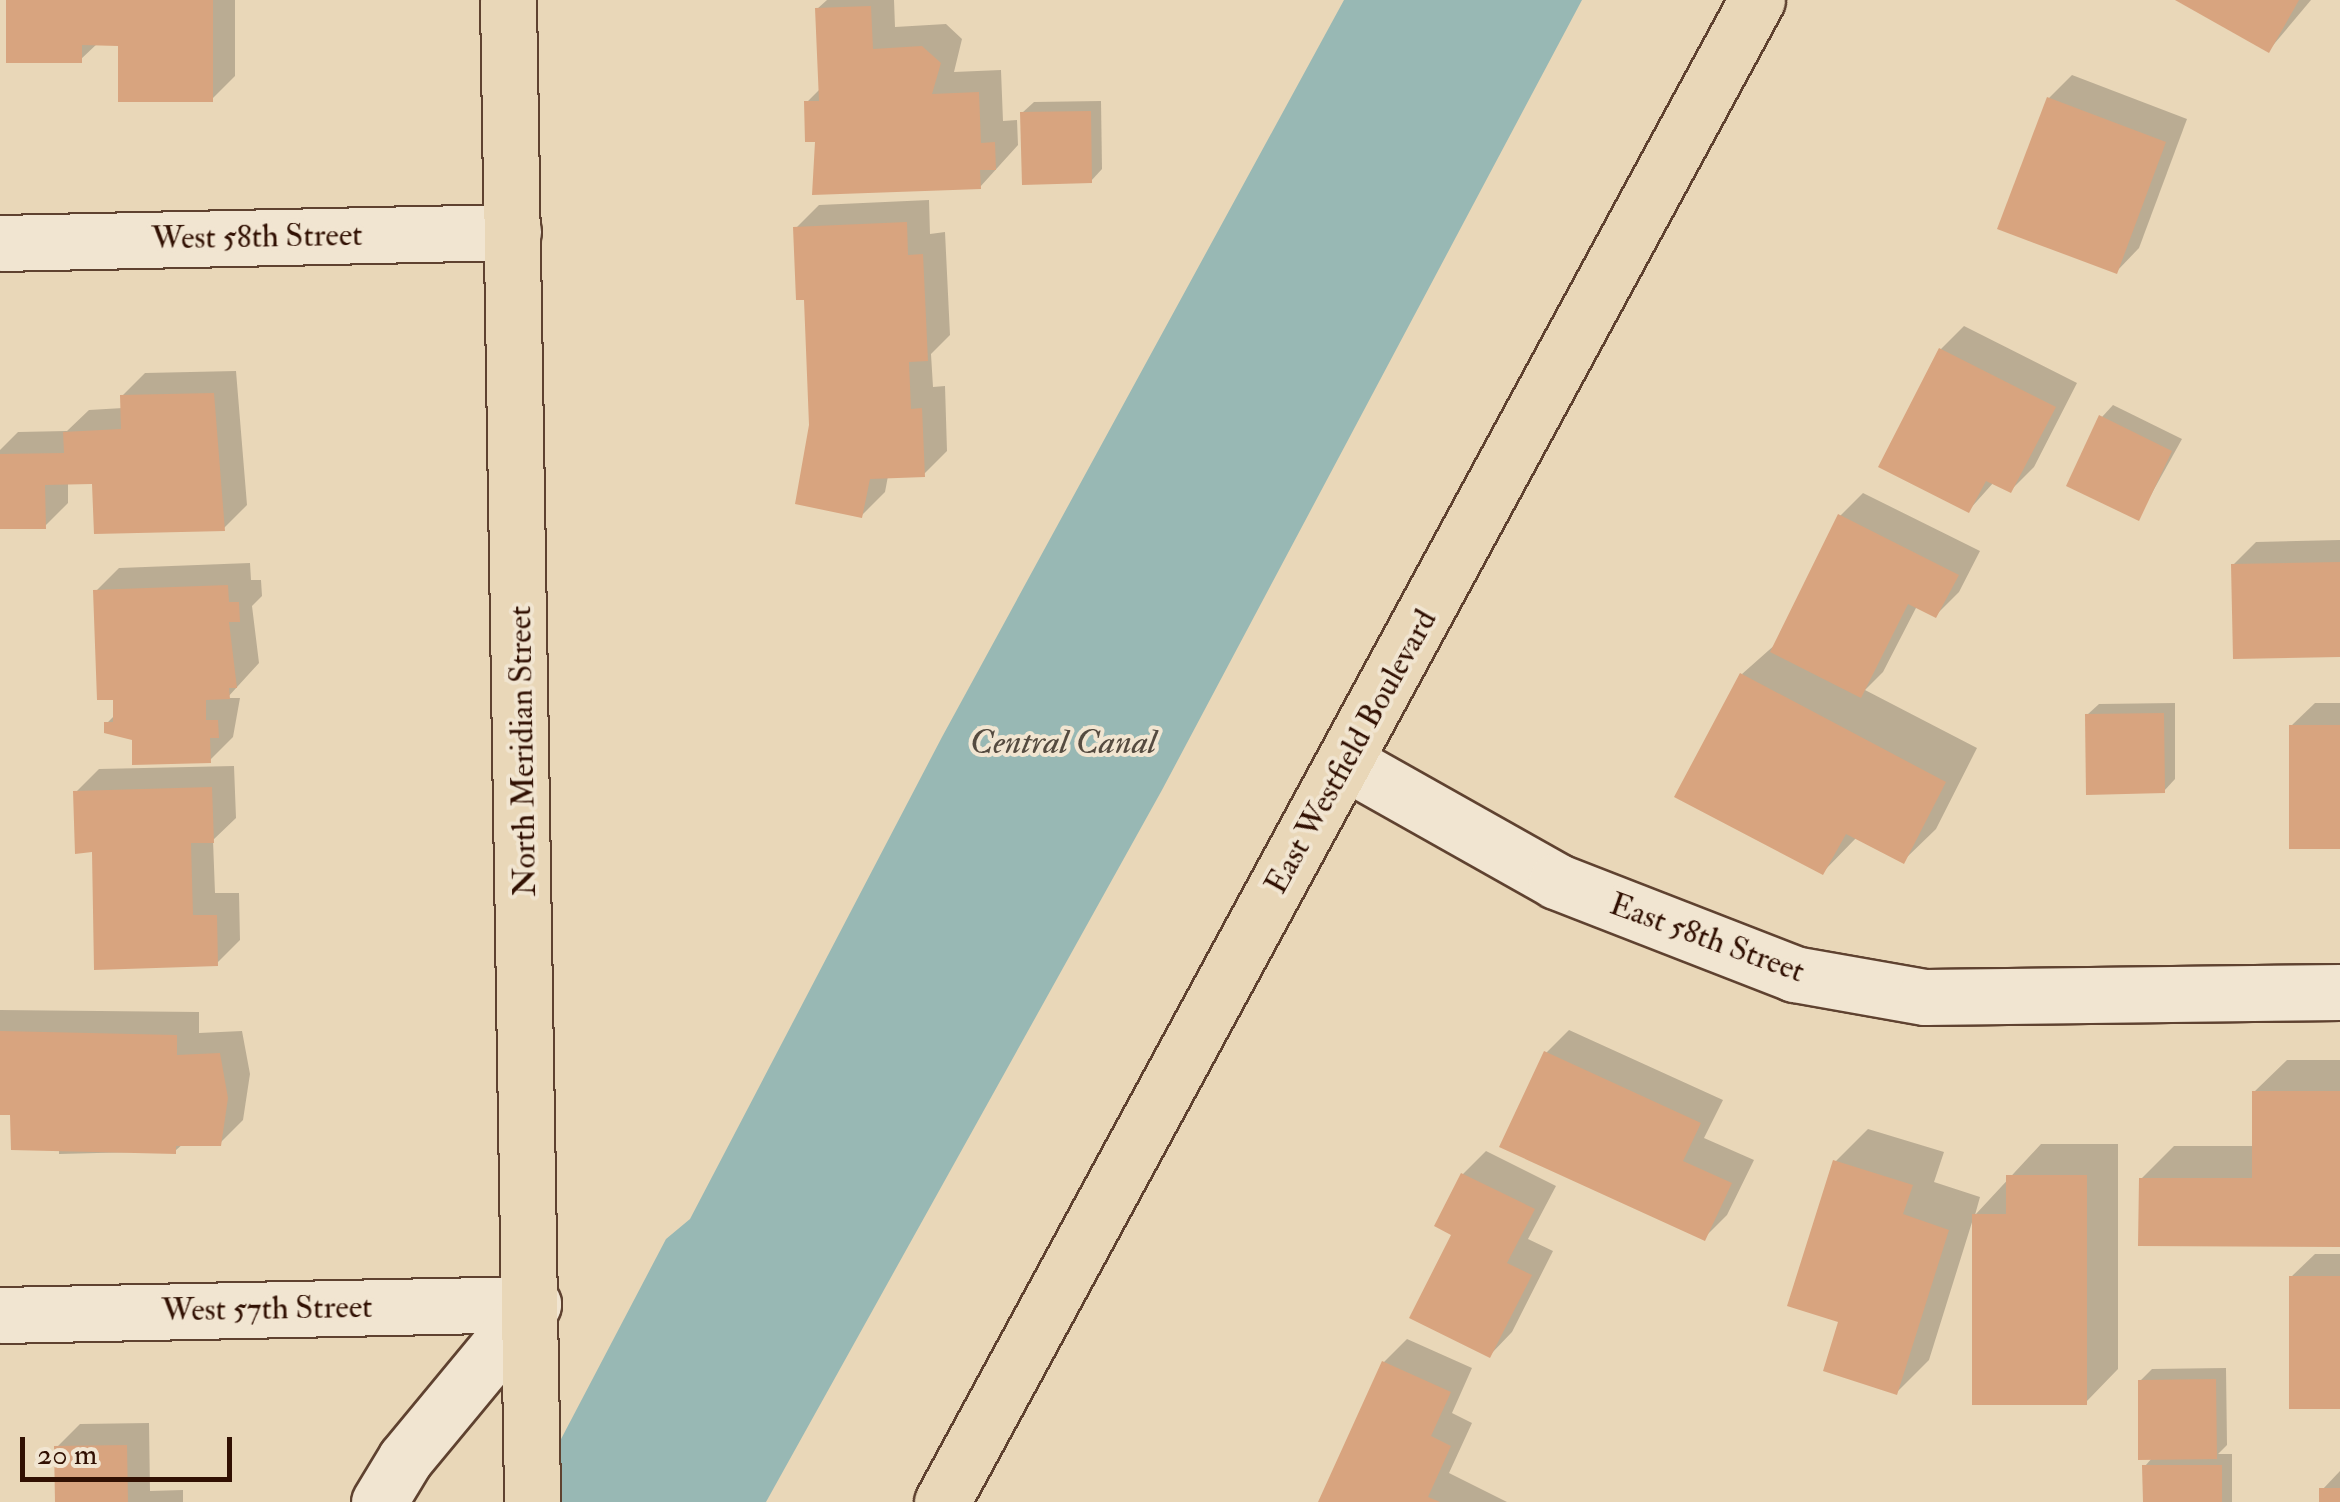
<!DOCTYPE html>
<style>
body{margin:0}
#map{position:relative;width:2340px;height:1502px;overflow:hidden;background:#e9d7b8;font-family:"IM FELL Double Pica",serif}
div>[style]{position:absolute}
.water>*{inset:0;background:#98b8b4}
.shadow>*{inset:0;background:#0003}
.building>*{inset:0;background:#d8a47f}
.roads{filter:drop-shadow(2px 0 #5f4230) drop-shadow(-2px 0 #5f4230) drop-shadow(0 2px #5f4230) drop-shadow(0 -2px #5f4230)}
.minor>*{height:55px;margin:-27.5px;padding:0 27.5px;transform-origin:27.5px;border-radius:27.5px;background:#f1e5d1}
.major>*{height:55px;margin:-27.5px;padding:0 27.5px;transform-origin:27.5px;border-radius:27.5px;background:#e9d7b8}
span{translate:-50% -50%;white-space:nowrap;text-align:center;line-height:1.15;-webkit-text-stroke:8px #f1e5d1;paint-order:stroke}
.street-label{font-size:32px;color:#311002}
.water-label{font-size:35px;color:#554b40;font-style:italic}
.scale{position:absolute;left:20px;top:1437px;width:212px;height:45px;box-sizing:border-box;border:5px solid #311002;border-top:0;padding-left:12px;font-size:30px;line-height:35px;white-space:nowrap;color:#311002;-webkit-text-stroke:8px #f1e5d1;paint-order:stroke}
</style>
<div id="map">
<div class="water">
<i style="clip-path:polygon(1344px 0,1582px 0,1162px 790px,766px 1502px,528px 1502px,666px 1239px,690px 1219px,942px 737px)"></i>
</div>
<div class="shadow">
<i style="clip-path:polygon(8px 0,235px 0,235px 76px,212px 99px,120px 44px,98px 43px,80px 60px)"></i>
<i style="clip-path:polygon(827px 0,894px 0,895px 27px,946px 24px,962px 39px,954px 72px,1001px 70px,1003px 121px,1017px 120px,1018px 145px,980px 187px,818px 140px,807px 102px,821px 88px,817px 9px)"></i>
<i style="clip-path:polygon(2180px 0,2311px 0,2269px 50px)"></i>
<i style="clip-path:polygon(2072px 75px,2187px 119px,2139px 248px,2116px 272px,2049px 98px)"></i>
<i style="clip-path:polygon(1101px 101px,1102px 169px,1091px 181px,1022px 113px,1034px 102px)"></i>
<i style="clip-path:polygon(929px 200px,930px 234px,945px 232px,950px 335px,931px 354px,933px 387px,945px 386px,947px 451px,924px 474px,888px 476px,885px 492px,862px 515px,811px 425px,806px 298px,796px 228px,819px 205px)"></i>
<i style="clip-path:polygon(1964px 326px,2077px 383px,2034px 467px,2011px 490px,1994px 482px,1969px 510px,1941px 349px)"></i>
<i style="clip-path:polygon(236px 371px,247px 505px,224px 528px,95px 481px,68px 482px,68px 503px,45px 526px,0 526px,0 450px,18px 432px,67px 431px,89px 410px,123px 408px,122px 396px,145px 373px)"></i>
<i style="clip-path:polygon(2113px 405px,2182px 439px,2138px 518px,2102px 417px)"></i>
<i style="clip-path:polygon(1863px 493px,1980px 551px,1959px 592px,1936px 615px,1917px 606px,1883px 672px,1865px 690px,1977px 748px,1936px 829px,1903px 861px,1857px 837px,1823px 872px,1742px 674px,1777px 643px,1840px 516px)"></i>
<i style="clip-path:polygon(2340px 540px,2340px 655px,2233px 565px,2256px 542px)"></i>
<i style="clip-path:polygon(250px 563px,251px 580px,261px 580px,262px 596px,252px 606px,259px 663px,227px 698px,240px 698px,233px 737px,210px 760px,107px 723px,116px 714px,96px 591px,119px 568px)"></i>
<i style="clip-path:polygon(2175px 703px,2175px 779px,2164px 791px,2087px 715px,2099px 704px)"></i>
<i style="clip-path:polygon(2315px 703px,2340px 703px,2340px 846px,2291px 726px)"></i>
<i style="clip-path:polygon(234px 766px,236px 818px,213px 840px,215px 893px,239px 893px,240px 940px,217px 963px,94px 850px,76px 792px,99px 769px)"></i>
<i style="clip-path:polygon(0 1010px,199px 1012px,199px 1033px,242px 1031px,250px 1074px,243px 1120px,220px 1143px,184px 1143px,175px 1151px,59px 1154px,59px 1147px,13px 1112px,0 1113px)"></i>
<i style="clip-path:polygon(1569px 1030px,1723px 1100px,1704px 1138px,1754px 1160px,1727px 1215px,1704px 1238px,1546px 1053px)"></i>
<i style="clip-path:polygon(2287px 1060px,2340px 1060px,2340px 1245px,2141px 1179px,2174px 1146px,2254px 1146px,2254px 1092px)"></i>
<i style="clip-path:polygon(1868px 1129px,1944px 1152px,1934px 1182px,1980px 1197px,1975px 1215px,2041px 1144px,2118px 1144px,2118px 1369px,2086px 1402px,1973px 1219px,1929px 1360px,1897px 1392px,1841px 1320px,1836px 1161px)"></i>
<i style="clip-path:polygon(1486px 1151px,1556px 1186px,1528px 1239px,1553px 1251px,1512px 1332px,1490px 1355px,1454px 1234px,1463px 1174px)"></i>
<i style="clip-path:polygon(2315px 1254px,2340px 1254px,2340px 1407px,2291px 1277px)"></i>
<i style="clip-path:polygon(1407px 1339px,1472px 1368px,1452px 1413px,1472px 1423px,1449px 1473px,1507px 1502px,1326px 1502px,1384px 1362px)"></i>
<i style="clip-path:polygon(2226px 1368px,2227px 1445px,2218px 1454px,2232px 1454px,2232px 1502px,2145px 1502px,2145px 1466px,2153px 1457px,2140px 1381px,2152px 1369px)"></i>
<i style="clip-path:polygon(149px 1423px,150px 1491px,183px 1490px,183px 1502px,57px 1502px,57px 1447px,80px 1424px)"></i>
<i style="clip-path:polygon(2340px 1471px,2340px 1502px,2322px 1502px,2322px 1490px)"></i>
</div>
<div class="building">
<i style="clip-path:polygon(6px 0,213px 0,213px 102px,118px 102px,118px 46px,82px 45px,82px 63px,6px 63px)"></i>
<i style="clip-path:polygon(2175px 0,2299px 0,2269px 53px)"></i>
<i style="clip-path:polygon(871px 6px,873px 49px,922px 46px,941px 63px,932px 94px,979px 92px,981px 143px,995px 142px,996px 170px,980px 170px,981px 189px,812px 195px,815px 142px,805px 142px,804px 101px,819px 101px,815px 8px)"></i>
<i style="clip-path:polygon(2047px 97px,2166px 142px,2117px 274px,1997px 229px)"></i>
<i style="clip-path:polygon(1091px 111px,1092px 183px,1022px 185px,1020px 112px)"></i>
<i style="clip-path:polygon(907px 222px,908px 255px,923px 254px,928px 361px,909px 362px,911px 409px,922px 408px,925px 477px,870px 479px,862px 518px,795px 504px,809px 425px,804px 300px,796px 300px,793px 227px)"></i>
<i style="clip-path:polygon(1939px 348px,2056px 407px,2011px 493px,1986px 481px,1969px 513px,1878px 467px)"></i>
<i style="clip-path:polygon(214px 393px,225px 531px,94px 534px,92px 484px,45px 485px,46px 529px,0 529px,0 454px,64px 453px,63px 432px,121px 429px,120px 395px)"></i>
<i style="clip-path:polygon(2099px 415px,2172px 451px,2139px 521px,2066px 486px)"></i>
<i style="clip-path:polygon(1838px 514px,1959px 575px,1936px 618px,1908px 604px,1861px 698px,1770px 652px)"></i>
<i style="clip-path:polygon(2340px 562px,2340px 657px,2233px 659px,2231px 564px)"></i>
<i style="clip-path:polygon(228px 585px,229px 602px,239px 602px,240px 622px,229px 622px,237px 688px,229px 688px,230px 699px,206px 700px,206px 720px,218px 720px,219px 738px,210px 738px,211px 763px,132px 765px,132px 740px,104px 733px,104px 722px,113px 722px,113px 700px,97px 700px,93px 590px)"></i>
<i style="clip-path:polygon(1740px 673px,1946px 782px,1904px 864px,1846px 834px,1823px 875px,1674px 797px)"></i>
<i style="clip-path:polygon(2164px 713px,2165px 793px,2086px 795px,2085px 714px)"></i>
<i style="clip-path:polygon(2289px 725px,2340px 725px,2340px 849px,2289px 849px)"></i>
<i style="clip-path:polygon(212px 787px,214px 843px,191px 843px,193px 915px,217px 915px,218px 966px,94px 970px,92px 852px,75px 854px,73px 791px)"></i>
<i style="clip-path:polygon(0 1031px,177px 1035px,177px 1055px,220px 1053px,228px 1098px,221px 1146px,176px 1146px,176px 1154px,11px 1150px,10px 1115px,0 1115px)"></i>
<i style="clip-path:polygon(1544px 1051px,1701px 1123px,1683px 1161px,1732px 1183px,1705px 1241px,1499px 1147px)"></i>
<i style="clip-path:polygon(2252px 1091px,2340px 1091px,2340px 1247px,2138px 1246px,2139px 1178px,2252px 1178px)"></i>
<i style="clip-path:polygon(1833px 1160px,1913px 1185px,1903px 1214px,1949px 1230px,1897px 1395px,1823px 1371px,1838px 1322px,1787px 1306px)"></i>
<i style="clip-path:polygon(1461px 1173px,1535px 1209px,1507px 1263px,1532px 1275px,1490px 1358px,1409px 1318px,1451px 1235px,1434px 1226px)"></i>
<i style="clip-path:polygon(2006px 1175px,2087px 1175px,2087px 1405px,1972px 1405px,1972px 1214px,2006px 1214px)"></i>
<i style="clip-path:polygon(2289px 1276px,2340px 1276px,2340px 1409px,2289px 1409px)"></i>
<i style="clip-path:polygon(1382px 1361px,1451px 1392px,1431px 1436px,1451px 1446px,1428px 1497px,1440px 1502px,1318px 1502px)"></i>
<i style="clip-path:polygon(2216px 1379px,2217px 1459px,2138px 1460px,2138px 1380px)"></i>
<i style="clip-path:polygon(127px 1445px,128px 1502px,55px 1502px,54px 1446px)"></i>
<i style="clip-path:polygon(2142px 1465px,2222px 1465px,2222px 1502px,2143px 1502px)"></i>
<i style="clip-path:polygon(2319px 1488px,2340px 1488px,2340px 1502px,2319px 1502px)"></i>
</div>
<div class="roads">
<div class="minor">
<i style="left:0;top:243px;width:513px;rotate:-1.23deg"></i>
<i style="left:1347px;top:763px;width:240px;rotate:29.4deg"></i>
<i style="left:1556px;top:881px;width:256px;rotate:21.3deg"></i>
<i style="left:1794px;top:974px;width:133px;rotate:10deg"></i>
<i style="left:1925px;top:997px;width:415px;rotate:-0.7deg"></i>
<i style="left:0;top:1315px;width:533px;rotate:-1.18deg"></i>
<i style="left:379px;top:1502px;width:50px;rotate:-58.8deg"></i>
<i style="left:405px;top:1459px;width:201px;rotate:-50.4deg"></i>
</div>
<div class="major">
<i style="left:508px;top:0;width:1502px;rotate:89.08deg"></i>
<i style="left:942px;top:1502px;width:1709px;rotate:-61.52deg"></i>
</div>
</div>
<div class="street-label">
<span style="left:257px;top:237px;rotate:-1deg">West 58th Street</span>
<span style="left:523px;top:751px;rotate:-91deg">North Meridian Street</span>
<span style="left:1351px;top:752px;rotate:-61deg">East Westfield Boulevard</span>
<span style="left:1707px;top:938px;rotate:20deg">East 58th Street</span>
<span style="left:267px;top:1309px;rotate:-1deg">West 57th Street</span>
</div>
<div class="water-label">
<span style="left:1063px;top:742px">Central Canal</span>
</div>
<div class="scale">20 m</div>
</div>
